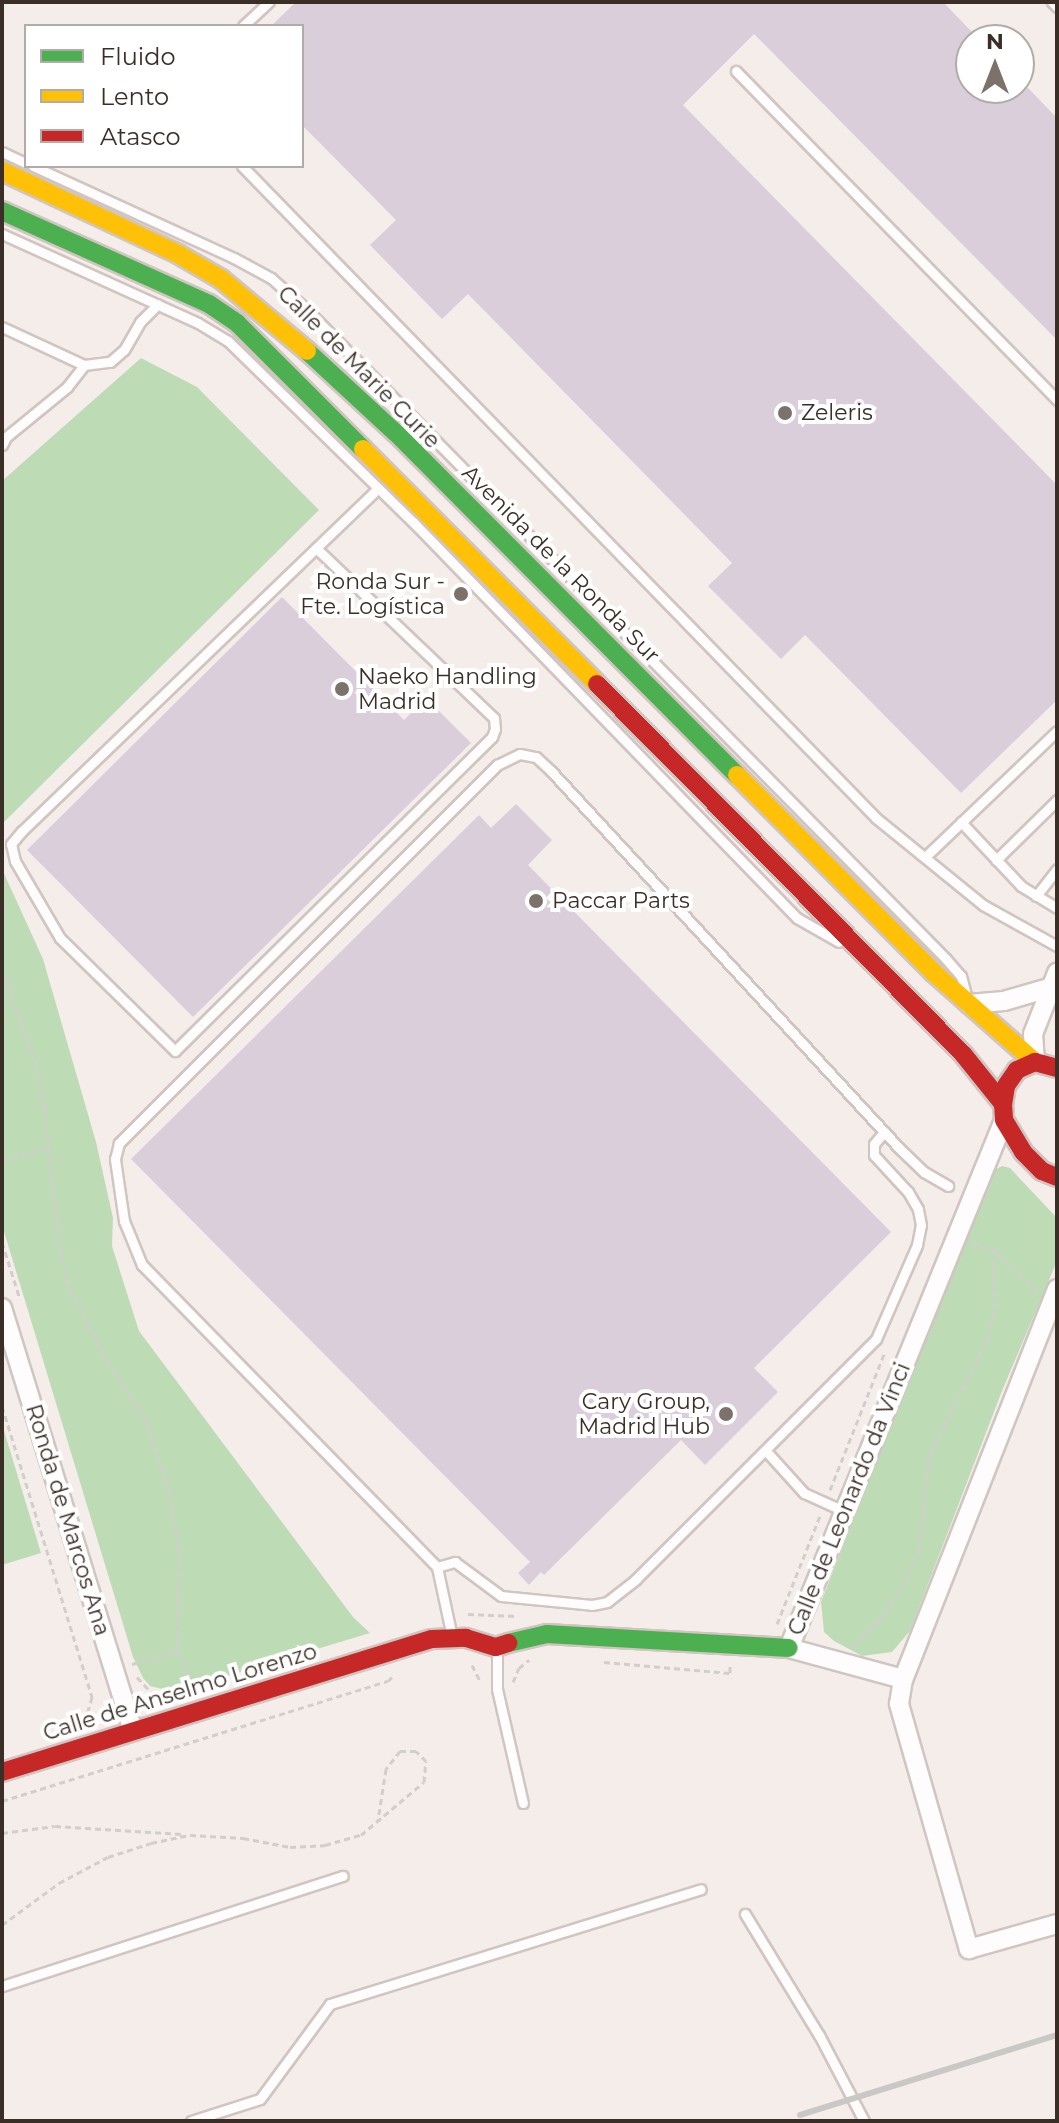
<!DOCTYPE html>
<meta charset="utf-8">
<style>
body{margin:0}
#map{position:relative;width:1059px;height:2123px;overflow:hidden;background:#f5edea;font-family:Montserrat,sans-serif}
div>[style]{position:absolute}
.green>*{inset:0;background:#bddcb6}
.building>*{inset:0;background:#dbcedb}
.path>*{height:3px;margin-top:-1.5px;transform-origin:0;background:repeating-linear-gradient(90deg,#d1cecc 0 6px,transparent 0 10px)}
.roads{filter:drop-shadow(2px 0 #d0c5c1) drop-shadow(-2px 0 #d0c5c1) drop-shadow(0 2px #d0c5c1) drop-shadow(0 -2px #d0c5c1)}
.lane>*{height:9px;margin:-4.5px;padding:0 4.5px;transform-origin:4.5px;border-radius:4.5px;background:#fefcfc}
.street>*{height:18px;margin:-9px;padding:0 9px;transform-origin:9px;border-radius:9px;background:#fefcfc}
.fast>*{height:18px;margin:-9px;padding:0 9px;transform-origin:9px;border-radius:9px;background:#4caf50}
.slow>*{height:18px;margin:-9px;padding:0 9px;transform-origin:9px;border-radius:9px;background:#ffc107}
.jam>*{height:18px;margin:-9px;padding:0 9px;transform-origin:9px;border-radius:9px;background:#c62828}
.rail>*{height:6px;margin:-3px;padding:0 3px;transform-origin:3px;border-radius:3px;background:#cac8c6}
.dots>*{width:22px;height:22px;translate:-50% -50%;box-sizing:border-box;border:4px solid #fff;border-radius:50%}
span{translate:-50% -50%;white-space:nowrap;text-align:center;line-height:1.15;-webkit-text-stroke:8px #fff;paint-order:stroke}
.street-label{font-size:22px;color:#3b2e27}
.poi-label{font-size:22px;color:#3b2e27}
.left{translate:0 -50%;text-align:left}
.right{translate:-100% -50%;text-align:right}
.frame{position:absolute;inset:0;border:4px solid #3b2e27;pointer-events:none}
.legend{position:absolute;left:24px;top:24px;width:280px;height:144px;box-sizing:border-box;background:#fff;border:2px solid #b1aba9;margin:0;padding:10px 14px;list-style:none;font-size:24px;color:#3b2e27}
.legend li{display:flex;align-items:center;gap:16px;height:40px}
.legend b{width:40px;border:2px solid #b1aba9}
.north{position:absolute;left:955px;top:24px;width:80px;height:80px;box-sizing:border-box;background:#fff;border:2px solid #b1aba9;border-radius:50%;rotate:0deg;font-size:22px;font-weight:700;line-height:32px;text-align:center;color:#3b2e27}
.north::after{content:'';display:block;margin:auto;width:28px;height:36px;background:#7c716b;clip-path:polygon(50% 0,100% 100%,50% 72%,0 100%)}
</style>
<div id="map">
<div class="green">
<i style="clip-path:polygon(141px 358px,197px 387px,319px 510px,2px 824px,2px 481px)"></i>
<i style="clip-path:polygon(2px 869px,43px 959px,96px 1142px,113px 1218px,112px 1246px,139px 1331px,353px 1617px,370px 1633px,175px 1692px,150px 1686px,143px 1678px,133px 1657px,2px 1225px)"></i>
<i style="clip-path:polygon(1002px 1166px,1010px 1168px,1057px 1218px,1057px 1261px,1002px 1391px,910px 1631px,892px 1652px,862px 1656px,834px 1641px,824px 1632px,821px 1602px,990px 1172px)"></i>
<i style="clip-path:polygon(2px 1424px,41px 1553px,2px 1565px)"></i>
</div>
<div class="building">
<i style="clip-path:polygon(296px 2px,943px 2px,971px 31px,971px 88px,1028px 88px,1057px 118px,1057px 340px,754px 34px,683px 105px,1057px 485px,1057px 700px,961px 793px,805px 635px,781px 659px,708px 586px,732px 563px,468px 294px,442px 319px,370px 245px,396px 220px,302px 125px,302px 26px,271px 26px)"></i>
<i style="clip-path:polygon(282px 597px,404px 720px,426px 698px,471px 743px,193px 1017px,27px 850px)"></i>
<i style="clip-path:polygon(516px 804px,552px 840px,528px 865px,891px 1232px,754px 1368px,778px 1392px,705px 1465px,681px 1440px,544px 1575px,541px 1572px,529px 1585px,518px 1573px,530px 1562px,131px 1159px,479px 815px,491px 828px)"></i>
</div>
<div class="path">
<i style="left:2px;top:968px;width:100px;rotate:70.7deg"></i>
<i style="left:35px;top:1062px;width:45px;rotate:78.4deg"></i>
<i style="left:44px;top:1106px;width:143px;rotate:83.6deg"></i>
<i style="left:60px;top:1248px;width:41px;rotate:77.3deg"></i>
<i style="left:69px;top:1288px;width:82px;rotate:62.5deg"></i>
<i style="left:107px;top:1361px;width:69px;rotate:56.8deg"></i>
<i style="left:145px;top:1419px;width:78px;rotate:72deg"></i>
<i style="left:169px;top:1493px;width:58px;rotate:80deg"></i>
<i style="left:179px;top:1550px;width:101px;rotate:90.6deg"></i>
<i style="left:178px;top:1651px;width:39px;rotate:66deg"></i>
<i style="left:2px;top:1004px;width:12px;rotate:-14deg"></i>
<i style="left:2px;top:1161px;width:47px;rotate:-16.1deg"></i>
<i style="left:2px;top:1242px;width:60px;rotate:72.5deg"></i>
<i style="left:972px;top:1243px;width:27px;rotate:20deg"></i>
<i style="left:997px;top:1252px;width:57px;rotate:44.3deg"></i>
<i style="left:2px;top:1406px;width:305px;rotate:72.8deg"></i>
<i style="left:92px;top:1697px;width:25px;rotate:106deg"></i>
<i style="left:830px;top:1490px;width:149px;rotate:-68.3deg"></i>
<i style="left:468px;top:1614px;width:49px;rotate:2.3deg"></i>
<i style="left:777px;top:1624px;width:116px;rotate:-68.3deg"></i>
<i style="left:853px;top:1647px;width:37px;rotate:-46deg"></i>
<i style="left:879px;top:1620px;width:47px;rotate:-55.3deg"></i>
<i style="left:906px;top:1581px;width:35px;rotate:-68deg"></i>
<i style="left:919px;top:1549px;width:97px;rotate:-83.5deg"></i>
<i style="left:930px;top:1453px;width:129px;rotate:-63.2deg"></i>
<i style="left:988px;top:1338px;width:32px;rotate:-77deg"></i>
<i style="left:995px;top:1307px;width:41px;rotate:-91.4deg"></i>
<i style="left:994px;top:1266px;width:13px;rotate:-77deg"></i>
<i style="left:604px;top:1662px;width:126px;rotate:5deg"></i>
<i style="left:730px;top:1673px;width:7px;rotate:-90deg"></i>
<i style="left:132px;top:1664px;width:48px;rotate:-15.8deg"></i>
<i style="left:472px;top:1665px;width:20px;rotate:63deg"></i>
<i style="left:137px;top:1677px;width:22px;rotate:47deg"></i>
<i style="left:152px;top:1693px;width:14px;rotate:21deg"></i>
<i style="left:513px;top:1682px;width:15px;rotate:-67deg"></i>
<i style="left:519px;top:1668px;width:13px;rotate:-39deg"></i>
<i style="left:2px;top:1801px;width:404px;rotate:-17.3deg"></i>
<i style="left:388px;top:1681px;width:7px;rotate:-45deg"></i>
<i style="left:2px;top:1833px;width:53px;rotate:-7.5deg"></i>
<i style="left:55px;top:1826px;width:127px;rotate:3.6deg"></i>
<i style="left:2px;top:1925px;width:71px;rotate:-36.4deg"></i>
<i style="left:59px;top:1883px;width:55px;rotate:-28deg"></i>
<i style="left:108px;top:1857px;width:45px;rotate:-18deg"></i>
<i style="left:151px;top:1843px;width:40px;rotate:-12deg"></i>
<i style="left:190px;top:1835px;width:53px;rotate:3.2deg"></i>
<i style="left:243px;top:1838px;width:48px;rotate:10.8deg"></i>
<i style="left:290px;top:1847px;width:35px;rotate:-3deg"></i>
<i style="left:325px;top:1845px;width:37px;rotate:-16deg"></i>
<i style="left:361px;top:1835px;width:82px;rotate:-40.1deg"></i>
<i style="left:424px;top:1782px;width:21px;rotate:-85deg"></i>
<i style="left:426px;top:1761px;width:14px;rotate:-135deg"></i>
<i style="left:416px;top:1751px;width:16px;rotate:180deg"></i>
<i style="left:400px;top:1751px;width:23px;rotate:128deg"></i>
<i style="left:386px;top:1769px;width:52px;rotate:98.9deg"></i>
</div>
<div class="roads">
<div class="lane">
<i style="left:1052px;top:2px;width:7px;rotate:45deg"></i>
<i style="left:243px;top:26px;width:35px;rotate:-43deg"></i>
<i style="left:736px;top:71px;width:460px;rotate:45.7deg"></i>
<i style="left:2px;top:152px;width:26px;rotate:25deg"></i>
<i style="left:33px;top:166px;width:221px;rotate:24.6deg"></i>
<i style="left:234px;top:258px;width:42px;rotate:28.4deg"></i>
<i style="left:271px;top:278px;width:47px;rotate:41.5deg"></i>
<i style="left:306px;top:309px;width:912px;rotate:45.44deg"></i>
<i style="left:946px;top:959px;width:23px;rotate:49deg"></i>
<i style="left:961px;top:976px;width:16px;rotate:75deg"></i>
<i style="left:242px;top:166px;width:909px;rotate:45.8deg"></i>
<i style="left:876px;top:818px;width:138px;rotate:39.1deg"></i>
<i style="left:983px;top:905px;width:85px;rotate:29deg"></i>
<i style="left:2px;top:234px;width:215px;rotate:24.4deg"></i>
<i style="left:198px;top:323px;width:35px;rotate:31deg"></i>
<i style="left:228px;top:341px;width:259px;rotate:44.4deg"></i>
<i style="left:413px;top:522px;width:552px;rotate:45.88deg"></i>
<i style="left:797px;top:918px;width:48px;rotate:29.7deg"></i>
<i style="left:2px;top:327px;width:90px;rotate:24.9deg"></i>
<i style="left:84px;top:365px;width:26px;rotate:-7deg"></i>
<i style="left:110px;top:362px;width:18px;rotate:-41deg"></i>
<i style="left:124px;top:350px;width:32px;rotate:-60deg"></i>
<i style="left:140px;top:322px;width:25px;rotate:-45deg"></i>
<i style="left:2px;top:445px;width:9px;rotate:-63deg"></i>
<i style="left:6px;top:437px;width:79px;rotate:-39.3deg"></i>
<i style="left:67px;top:387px;width:28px;rotate:-52deg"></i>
<i style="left:316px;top:548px;width:246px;rotate:43.7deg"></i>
<i style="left:494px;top:718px;width:11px;rotate:85deg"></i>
<i style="left:495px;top:729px;width:9px;rotate:111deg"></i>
<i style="left:492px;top:737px;width:446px;rotate:135.3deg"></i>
<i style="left:175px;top:1051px;width:161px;rotate:-135.5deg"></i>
<i style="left:60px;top:938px;width:89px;rotate:-120.3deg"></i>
<i style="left:15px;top:861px;width:17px;rotate:-103deg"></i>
<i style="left:11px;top:844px;width:17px;rotate:-50deg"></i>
<i style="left:22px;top:831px;width:494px;rotate:-43.9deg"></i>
<i style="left:961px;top:822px;width:88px;rotate:46.8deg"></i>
<i style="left:1021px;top:886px;width:42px;rotate:31.4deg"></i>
<i style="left:925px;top:857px;width:182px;rotate:-43.7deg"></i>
<i style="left:996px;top:860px;width:86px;rotate:-44.5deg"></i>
<i style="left:1036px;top:896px;width:34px;rotate:-52deg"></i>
<i style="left:766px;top:1451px;width:57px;rotate:47.9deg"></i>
<i style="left:804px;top:1493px;width:44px;rotate:24.2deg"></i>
<i style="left:437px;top:1567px;width:19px;rotate:-16deg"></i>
<i style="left:455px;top:1562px;width:57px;rotate:36.5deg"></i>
<i style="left:501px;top:1596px;width:91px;rotate:5.6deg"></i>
<i style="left:592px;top:1605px;width:15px;rotate:-11deg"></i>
<i style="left:607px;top:1602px;width:37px;rotate:-38deg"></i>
<i style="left:636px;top:1579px;width:339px;rotate:-45deg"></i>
<i style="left:876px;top:1339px;width:103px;rotate:-66.4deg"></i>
<i style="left:917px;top:1245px;width:20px;rotate:-79deg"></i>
<i style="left:921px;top:1225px;width:16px;rotate:-101deg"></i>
<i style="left:918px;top:1209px;width:20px;rotate:-120deg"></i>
<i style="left:908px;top:1192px;width:50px;rotate:-132.6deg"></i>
<i style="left:874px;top:1155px;width:11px;rotate:-90deg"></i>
<i style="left:874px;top:1144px;width:16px;rotate:-50deg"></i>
<i style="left:452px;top:1637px;width:72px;rotate:-102.1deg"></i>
<i style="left:437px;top:1567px;width:422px;rotate:-134.3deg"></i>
<i style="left:142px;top:1265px;width:48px;rotate:-112.2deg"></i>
<i style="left:124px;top:1221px;width:63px;rotate:-98.3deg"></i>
<i style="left:115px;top:1159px;width:16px;rotate:-76deg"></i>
<i style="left:119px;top:1143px;width:535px;rotate:-45deg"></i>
<i style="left:497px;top:765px;width:25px;rotate:-26deg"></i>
<i style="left:520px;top:754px;width:16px;rotate:11deg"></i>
<i style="left:536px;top:757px;width:21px;rotate:43deg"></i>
<i style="left:551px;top:771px;width:513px;rotate:47.29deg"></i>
<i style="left:899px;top:1148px;width:35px;rotate:44deg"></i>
<i style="left:924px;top:1172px;width:28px;rotate:30deg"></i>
<i style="left:497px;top:1650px;width:39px;rotate:90deg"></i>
<i style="left:497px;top:1689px;width:117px;rotate:77.2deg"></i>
<i style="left:745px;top:1914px;width:142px;rotate:58.6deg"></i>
<i style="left:819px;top:2035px;width:97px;rotate:62.4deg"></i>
<i style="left:2px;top:1986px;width:358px;rotate:-17.9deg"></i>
<i style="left:191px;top:2121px;width:72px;rotate:-17.7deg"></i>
<i style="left:260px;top:2099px;width:118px;rotate:-53.6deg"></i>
<i style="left:330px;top:2004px;width:388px;rotate:-17.2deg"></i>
</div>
<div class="street">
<i style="left:969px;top:1004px;width:35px;rotate:-5deg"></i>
<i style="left:1004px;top:1001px;width:47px;rotate:-16.1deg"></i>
<i style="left:1035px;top:1062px;width:28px;rotate:-94deg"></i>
<i style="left:1033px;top:1034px;width:66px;rotate:-68.5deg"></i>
<i style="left:1057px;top:1289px;width:419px;rotate:111.5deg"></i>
<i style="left:903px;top:1679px;width:25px;rotate:99deg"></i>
<i style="left:899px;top:1704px;width:255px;rotate:74.1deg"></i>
<i style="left:969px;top:1949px;width:91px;rotate:-15.9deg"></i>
<i style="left:2px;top:1308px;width:443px;rotate:72.8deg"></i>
<i style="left:903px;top:1679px;width:118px;rotate:-164.8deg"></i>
<i style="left:789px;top:1648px;width:570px;rotate:-67.84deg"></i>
</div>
<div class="fast">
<i style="left:2px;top:211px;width:227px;rotate:24.2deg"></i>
<i style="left:209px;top:304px;width:34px;rotate:34deg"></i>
<i style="left:237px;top:323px;width:178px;rotate:45deg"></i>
<i style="left:307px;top:351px;width:121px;rotate:42.7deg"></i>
<i style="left:396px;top:433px;width:483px;rotate:45.1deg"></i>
<i style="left:508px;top:1643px;width:40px;rotate:-13deg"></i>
<i style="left:547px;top:1634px;width:242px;rotate:3.3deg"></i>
</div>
<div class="slow">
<i style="left:2px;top:171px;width:195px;rotate:25.2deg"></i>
<i style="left:178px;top:254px;width:50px;rotate:30.2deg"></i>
<i style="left:221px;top:279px;width:112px;rotate:39.9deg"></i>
<i style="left:363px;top:449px;width:332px;rotate:45.1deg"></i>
<i style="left:737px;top:775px;width:278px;rotate:45.1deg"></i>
<i style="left:933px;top:972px;width:136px;rotate:41.4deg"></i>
</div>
<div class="jam">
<i style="left:597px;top:684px;width:520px;rotate:45.31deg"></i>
<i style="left:963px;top:1054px;width:64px;rotate:51.3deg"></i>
<i style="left:1057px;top:1068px;width:23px;rotate:-165deg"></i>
<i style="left:1035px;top:1062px;width:20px;rotate:156deg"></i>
<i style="left:1017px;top:1070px;width:19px;rotate:125deg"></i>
<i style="left:1006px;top:1086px;width:18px;rotate:99deg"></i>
<i style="left:1003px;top:1104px;width:16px;rotate:86deg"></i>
<i style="left:1004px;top:1120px;width:37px;rotate:59deg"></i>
<i style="left:1023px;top:1152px;width:27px;rotate:45deg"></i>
<i style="left:1042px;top:1171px;width:16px;rotate:22deg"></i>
<i style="left:2px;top:1772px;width:450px;rotate:-17.2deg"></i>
<i style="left:432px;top:1639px;width:34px;rotate:-2deg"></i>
<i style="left:466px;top:1638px;width:31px;rotate:17deg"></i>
<i style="left:496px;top:1647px;width:13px;rotate:-18deg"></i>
</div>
</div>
<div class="rail">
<i style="left:800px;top:2115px;width:269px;rotate:-17.3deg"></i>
</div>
<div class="dots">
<i style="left:785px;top:413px;background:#7c716b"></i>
<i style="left:461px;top:594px;background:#7c716b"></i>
<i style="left:342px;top:689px;background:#7c716b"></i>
<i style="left:536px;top:901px;background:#7c716b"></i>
<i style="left:726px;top:1414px;background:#7c716b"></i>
</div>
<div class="street-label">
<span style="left:359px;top:367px;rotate:45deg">Calle de Marie Curie</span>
<span style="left:561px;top:564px;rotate:45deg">Avenida de la Ronda Sur</span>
<span style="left:849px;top:1499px;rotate:-68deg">Calle de Leonardo da Vinci</span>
<span style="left:68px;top:1520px;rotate:73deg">Ronda de Marcos Ana</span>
<span style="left:180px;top:1692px;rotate:-17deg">Calle de Anselmo Lorenzo</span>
</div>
<div class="poi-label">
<span class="left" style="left:801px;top:413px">Zeleris</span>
<span class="right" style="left:445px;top:594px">Ronda Sur -<br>Fte. Logística</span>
<span class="left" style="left:358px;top:689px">Naeko Handling<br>Madrid</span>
<span class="left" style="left:552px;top:901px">Paccar Parts</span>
<span class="right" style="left:710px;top:1414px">Cary Group,<br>Madrid Hub</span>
</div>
<div class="frame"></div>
<ul class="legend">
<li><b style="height:10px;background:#4caf50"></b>Fluido</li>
<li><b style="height:10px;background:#ffc107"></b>Lento</li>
<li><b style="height:10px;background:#c62828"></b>Atasco</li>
</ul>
<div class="north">N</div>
</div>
